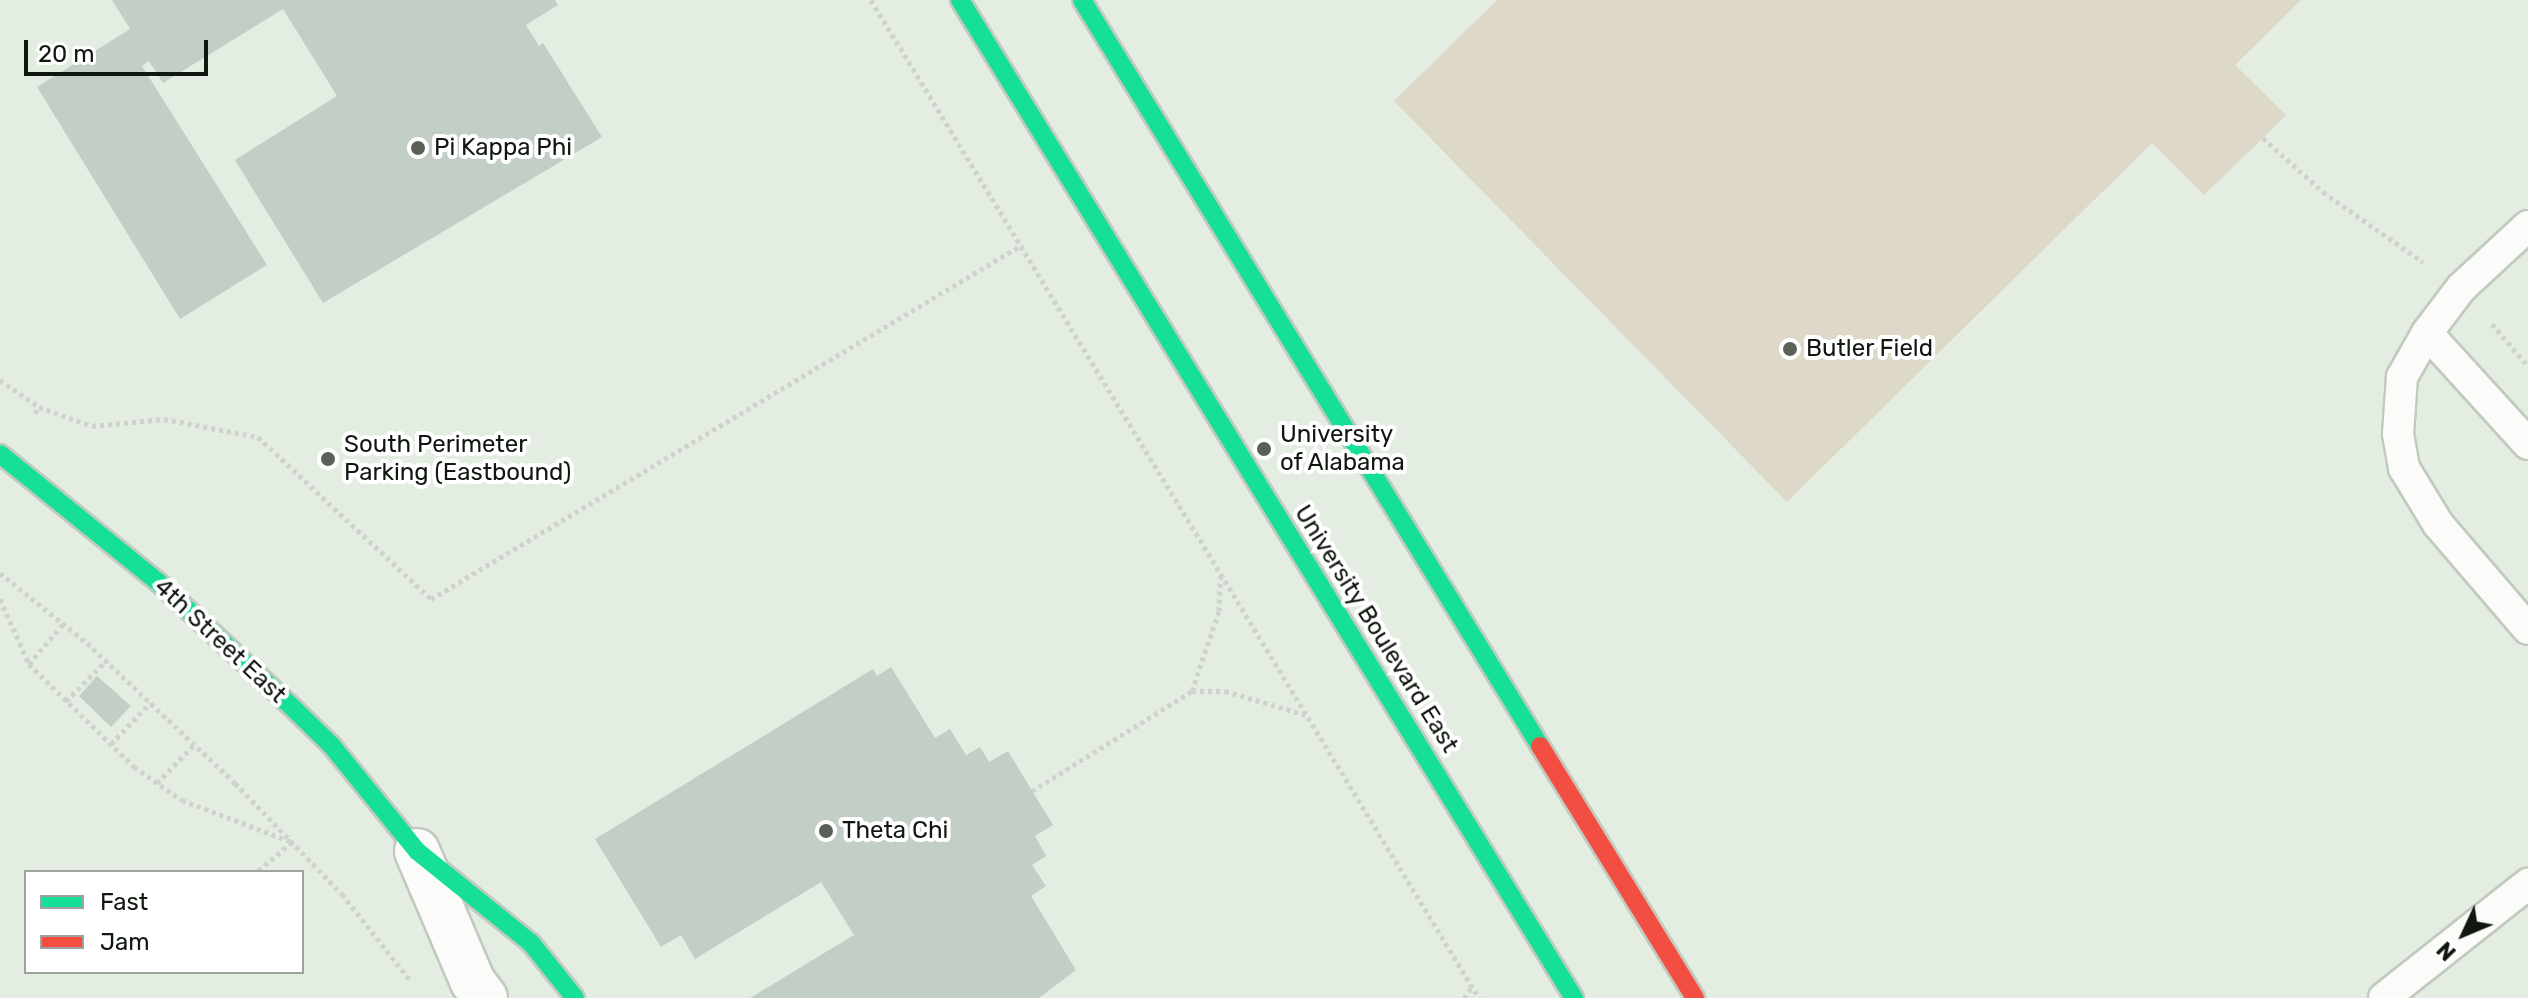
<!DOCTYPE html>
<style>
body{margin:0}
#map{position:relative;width:2528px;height:998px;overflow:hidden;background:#e4ede1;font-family:Rubik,sans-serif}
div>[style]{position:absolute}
.green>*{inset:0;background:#ddd8c7}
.building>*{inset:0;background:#c2cec6}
.path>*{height:5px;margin-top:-2.5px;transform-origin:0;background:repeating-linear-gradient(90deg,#cfd2cd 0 4px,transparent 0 8px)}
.roads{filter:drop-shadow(2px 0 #c2cabf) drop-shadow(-2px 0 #c2cabf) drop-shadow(0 2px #c2cabf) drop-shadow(0 -2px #c2cabf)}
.lane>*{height:30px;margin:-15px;padding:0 15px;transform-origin:15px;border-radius:15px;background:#fbfcfa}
.street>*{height:44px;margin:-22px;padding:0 22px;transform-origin:22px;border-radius:22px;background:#fbfcfa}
.fast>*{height:18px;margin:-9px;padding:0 9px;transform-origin:9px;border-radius:9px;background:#16e098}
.jam>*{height:18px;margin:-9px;padding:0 9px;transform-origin:9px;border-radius:9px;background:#f24e42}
.dots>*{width:22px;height:22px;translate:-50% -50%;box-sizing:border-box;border:4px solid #fff;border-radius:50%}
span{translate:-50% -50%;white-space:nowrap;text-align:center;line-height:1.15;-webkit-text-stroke:8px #fff;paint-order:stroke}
.poi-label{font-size:24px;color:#10170f}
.left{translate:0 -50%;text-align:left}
.street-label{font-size:24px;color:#10170f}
.legend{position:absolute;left:24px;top:870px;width:280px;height:104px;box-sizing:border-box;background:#fff;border:2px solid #9fa29f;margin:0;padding:10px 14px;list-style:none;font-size:24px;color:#10170f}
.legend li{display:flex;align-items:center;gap:16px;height:40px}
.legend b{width:40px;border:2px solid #9fa29f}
.north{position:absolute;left:2424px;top:894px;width:80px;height:80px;-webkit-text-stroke:6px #fff;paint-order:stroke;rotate:226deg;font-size:22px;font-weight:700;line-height:32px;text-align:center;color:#10170f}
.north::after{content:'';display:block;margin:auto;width:28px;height:36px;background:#10170f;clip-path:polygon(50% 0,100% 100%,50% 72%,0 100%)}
.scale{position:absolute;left:24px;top:40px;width:184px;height:36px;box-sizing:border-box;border:4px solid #10170f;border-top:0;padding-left:10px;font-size:24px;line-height:28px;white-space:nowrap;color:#10170f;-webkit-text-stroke:6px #fff;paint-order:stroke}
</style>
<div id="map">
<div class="green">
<i style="clip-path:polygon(1497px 0,2301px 0,2235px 65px,2286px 115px,2263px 138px,2204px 195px,2152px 143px,1787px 502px,1394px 101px)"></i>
</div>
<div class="building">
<i style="clip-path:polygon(112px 0,555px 0,558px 5px,526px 25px,539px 46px,543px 43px,602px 137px,323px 303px,235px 160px,337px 96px,283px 9px,163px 83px,149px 61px,142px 66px,267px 265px,180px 319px,37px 87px,130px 29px)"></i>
<i style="clip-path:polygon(891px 667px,935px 738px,950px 729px,966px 755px,980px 747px,989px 762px,1008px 751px,1053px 825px,1035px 836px,1046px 856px,1032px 865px,1046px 886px,1031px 896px,1076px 970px,1039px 998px,750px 998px,854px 935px,821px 882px,695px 959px,681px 935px,661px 947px,595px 839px,873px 669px,877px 676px)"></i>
<i style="clip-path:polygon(97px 676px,131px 706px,111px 727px,79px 696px)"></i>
</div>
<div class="path">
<i style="left:871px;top:0;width:1169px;rotate:58.65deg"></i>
<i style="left:2263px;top:138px;width:81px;rotate:42deg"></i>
<i style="left:2323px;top:192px;width:122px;rotate:35deg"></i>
<i style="left:2492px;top:324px;width:55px;rotate:49.4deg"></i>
<i style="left:0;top:380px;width:47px;rotate:34.7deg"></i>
<i style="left:35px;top:413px;width:7px;rotate:-56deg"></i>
<i style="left:39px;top:407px;width:56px;rotate:19.7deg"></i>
<i style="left:92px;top:426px;width:72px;rotate:-5.6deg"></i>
<i style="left:164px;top:419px;width:96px;rotate:10.8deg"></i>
<i style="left:258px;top:437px;width:237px;rotate:43.1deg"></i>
<i style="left:431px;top:599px;width:687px;rotate:-30.94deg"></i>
<i style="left:0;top:573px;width:112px;rotate:38.8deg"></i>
<i style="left:87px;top:643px;width:204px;rotate:43.4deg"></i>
<i style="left:235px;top:783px;width:154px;rotate:46.1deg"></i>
<i style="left:342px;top:894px;width:110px;rotate:51.7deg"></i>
<i style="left:0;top:599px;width:71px;rotate:66deg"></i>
<i style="left:29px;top:664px;width:147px;rotate:44.4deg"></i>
<i style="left:134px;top:767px;width:58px;rotate:34.5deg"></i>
<i style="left:182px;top:800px;width:118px;rotate:20.9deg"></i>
<i style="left:292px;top:842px;width:46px;rotate:139.4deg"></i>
<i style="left:29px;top:664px;width:52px;rotate:-49.6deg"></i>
<i style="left:1192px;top:691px;width:84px;rotate:-71.4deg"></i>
<i style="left:1219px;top:611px;width:35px;rotate:-88deg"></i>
<i style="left:66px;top:701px;width:57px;rotate:-45deg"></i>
<i style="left:111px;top:744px;width:57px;rotate:-46.4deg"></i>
<i style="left:157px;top:783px;width:53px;rotate:-45.8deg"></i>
<i style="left:1032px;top:791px;width:189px;rotate:-32deg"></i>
<i style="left:1192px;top:691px;width:33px"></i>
<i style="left:1225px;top:691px;width:84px;rotate:16.5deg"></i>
<i style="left:1464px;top:998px;width:14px;rotate:-56deg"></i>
</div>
<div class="roads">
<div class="lane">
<i style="left:2528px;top:226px;width:91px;rotate:137.2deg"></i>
<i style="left:2461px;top:288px;width:56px;rotate:127.1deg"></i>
<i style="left:2427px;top:333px;width:51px;rotate:119.6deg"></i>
<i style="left:2402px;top:377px;width:57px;rotate:94deg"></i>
<i style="left:2398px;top:434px;width:35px;rotate:80deg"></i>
<i style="left:2404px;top:468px;width:66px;rotate:58.7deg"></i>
<i style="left:2438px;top:524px;width:138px;rotate:49.4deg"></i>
<i style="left:2427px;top:333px;width:150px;rotate:47.7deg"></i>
<i style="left:2384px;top:998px;width:184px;rotate:-38.4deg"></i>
</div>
<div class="street">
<i style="left:417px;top:851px;width:142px;rotate:66.9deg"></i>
<i style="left:473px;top:982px;width:20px;rotate:53deg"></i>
</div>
<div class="fast">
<i style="left:960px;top:0;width:1172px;rotate:58.4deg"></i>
<i style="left:1082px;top:0;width:875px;rotate:58.45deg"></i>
<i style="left:0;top:454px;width:203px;rotate:39deg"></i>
<i style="left:158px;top:582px;width:182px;rotate:43deg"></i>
<i style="left:291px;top:706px;width:57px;rotate:44.3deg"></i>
<i style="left:332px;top:746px;width:135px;rotate:51deg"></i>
<i style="left:417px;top:851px;width:146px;rotate:38.9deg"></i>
<i style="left:531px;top:943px;width:70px;rotate:51.3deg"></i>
</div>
<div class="jam">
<i style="left:1540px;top:746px;width:296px;rotate:58.4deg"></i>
</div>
</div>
<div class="dots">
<i style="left:418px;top:148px;background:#5a6258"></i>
<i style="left:1790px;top:349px;background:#5a6258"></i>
<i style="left:1264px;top:449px;background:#5a6258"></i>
<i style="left:328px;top:459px;background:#5a6258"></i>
<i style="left:826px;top:831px;background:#5a6258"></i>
</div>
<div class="poi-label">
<span class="left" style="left:434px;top:148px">Pi Kappa Phi</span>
<span class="left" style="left:1806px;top:349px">Butler Field</span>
<span class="left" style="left:1280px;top:449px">University<br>of Alabama</span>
<span class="left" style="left:344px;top:459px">South Perimeter<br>Parking (Eastbound)</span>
<span class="left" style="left:842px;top:831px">Theta Chi</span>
</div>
<div class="street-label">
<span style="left:1376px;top:629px;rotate:58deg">University Boulevard East</span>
<span style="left:220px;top:641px;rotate:43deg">4th Street East</span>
</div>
<ul class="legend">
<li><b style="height:10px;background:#16e098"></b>Fast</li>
<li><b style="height:10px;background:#f24e42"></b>Jam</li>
</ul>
<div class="north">N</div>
<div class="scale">20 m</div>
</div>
